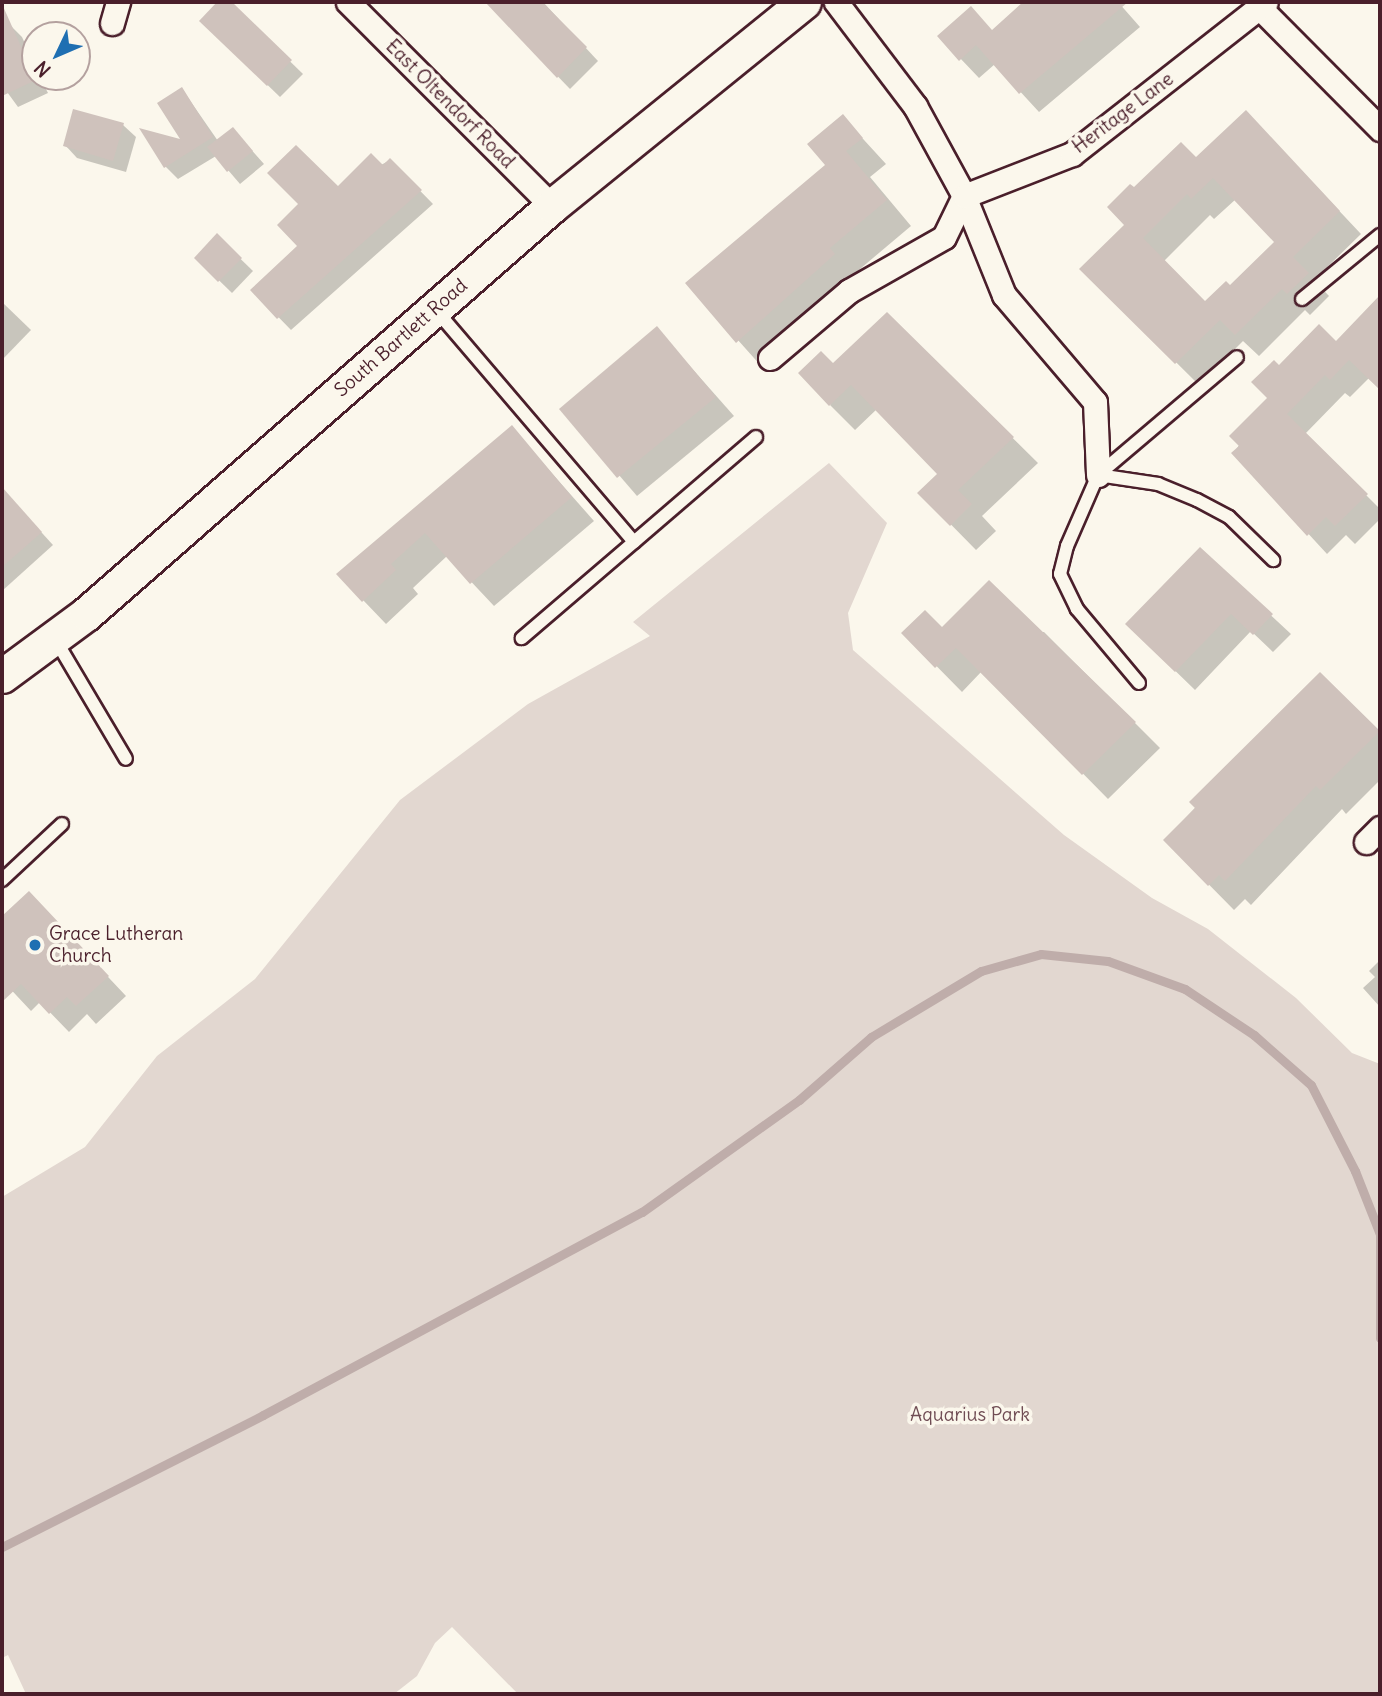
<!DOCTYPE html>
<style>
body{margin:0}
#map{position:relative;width:1382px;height:1696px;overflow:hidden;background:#fbf7ec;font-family:Delius,sans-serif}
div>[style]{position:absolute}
.green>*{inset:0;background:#e2d7d0}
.shadow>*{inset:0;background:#0003}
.stream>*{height:9px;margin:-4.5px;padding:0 4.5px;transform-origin:4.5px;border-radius:4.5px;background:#bfadaa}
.building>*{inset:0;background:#cfc2bc}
.roads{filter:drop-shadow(2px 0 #4a1f2b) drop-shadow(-2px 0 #4a1f2b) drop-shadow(0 2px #4a1f2b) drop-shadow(0 -2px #4a1f2b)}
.service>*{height:12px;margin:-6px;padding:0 6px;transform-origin:6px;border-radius:6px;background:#fbf7ec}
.minor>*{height:23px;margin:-11.5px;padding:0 11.5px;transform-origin:11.5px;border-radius:11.5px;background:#fbf7ec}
.secondary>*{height:33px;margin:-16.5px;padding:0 16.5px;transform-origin:16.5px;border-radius:16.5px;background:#fbf7ec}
.dots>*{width:19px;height:19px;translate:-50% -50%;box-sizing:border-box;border:4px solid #fbf7ec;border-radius:50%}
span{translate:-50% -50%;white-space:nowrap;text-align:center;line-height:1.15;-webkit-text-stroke:7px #fbf7ec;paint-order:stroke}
.street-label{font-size:19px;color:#4a1f2b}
.poi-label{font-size:19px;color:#4a1f2b}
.left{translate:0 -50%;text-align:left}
.park-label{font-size:19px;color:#704d54}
.frame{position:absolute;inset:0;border:4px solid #4a1f2b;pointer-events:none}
.north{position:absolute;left:21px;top:21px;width:70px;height:70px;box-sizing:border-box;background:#fbf7ec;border:2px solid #b4a19f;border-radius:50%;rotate:226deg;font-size:19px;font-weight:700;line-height:28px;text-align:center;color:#4a1f2b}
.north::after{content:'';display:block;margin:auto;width:24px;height:32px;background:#1f6fb2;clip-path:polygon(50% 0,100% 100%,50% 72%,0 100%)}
</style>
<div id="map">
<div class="green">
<i style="clip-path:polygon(829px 463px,887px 523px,848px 613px,853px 650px,1064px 835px,1152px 898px,1208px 929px,1296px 998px,1352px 1053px,1380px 1064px,1380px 1694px,518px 1694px,452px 1627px,435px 1643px,417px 1676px,394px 1694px,26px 1694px,8px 1655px,2px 1658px,2px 1197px,85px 1147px,157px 1056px,255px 979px,400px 800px,528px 704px,650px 636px,633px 622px)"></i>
</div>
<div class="shadow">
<i style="clip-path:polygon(220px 2px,229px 2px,303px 74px,280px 97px,201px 21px)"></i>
<i style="clip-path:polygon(486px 2px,543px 2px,598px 61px,570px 89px)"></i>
<i style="clip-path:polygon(1026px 2px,1118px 2px,1140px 27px,1039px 112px,995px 64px,979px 78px,939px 36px,993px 31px)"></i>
<i style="clip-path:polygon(10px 25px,22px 37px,35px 65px,35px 77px,40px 77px,48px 93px,18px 107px,2px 85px,2px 28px)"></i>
<i style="clip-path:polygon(182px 89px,218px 141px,233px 129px,264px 164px,240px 184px,216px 156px,178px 179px,165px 166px,184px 142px)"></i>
<i style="clip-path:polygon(843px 117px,886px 164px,870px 177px,911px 226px,854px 274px,859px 280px,762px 367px,687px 283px,828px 165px)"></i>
<i style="clip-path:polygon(123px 125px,136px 137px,126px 172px,77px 158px,65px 145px)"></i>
<i style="clip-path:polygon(evenodd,1267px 134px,1361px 234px,1314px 280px,1329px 296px,1310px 315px,1305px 310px,1259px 356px,1243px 341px,1199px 385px,1082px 269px,1127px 225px,1134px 190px,1196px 160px,1267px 134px,1236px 199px,1277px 242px,1230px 287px,1205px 303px,1164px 261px,1210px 215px,1214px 219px,1236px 199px)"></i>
<i style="clip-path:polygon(390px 160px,433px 204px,291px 330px,252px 290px,300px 246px,338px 189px)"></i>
<i style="clip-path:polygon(217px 236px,253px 271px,232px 293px,196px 258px)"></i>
<i style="clip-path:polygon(1380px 298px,1380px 388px,1369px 378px,1350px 397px,1345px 393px,1305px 434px,1380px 509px,1380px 519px,1355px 544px,1346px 535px,1327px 554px,1234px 453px,1269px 398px,1279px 368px,1336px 343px)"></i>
<i style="clip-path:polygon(2px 302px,31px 330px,2px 360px)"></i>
<i style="clip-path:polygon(887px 314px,1038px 463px,982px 516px,996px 531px,976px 550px,920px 493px,939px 474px,877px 409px,855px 430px,830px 405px)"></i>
<i style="clip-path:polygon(657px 329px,734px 416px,637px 496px,562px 409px)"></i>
<i style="clip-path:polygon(512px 428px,594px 521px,494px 606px,447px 556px,413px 588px,418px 594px,386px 624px,339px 575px)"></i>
<i style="clip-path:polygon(11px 499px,53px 545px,2px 591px,2px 507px)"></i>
<i style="clip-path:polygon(1200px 549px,1291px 634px,1273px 652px,1251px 631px,1195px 690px,1127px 624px)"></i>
<i style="clip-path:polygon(942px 630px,1044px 632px,1160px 748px,1108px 799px,982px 671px,962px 692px,904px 633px)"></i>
<i style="clip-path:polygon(1320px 674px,1380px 734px,1380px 780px,1346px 814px,1342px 809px,1251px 905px,1245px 899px,1234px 910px,1165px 840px)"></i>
<i style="clip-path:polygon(29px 893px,126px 996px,96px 1024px,87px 1014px,69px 1032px,40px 1002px,31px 1011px,2px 980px,2px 968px,8px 963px,2px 956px,2px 918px)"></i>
<i style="clip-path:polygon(1380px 960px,1380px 1007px,1363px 988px,1375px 977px,1369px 971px)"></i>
</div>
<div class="stream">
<i style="left:2px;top:1547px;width:292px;rotate:-26.8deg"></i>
<i style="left:263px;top:1415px;width:430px;rotate:-28.2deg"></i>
<i style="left:642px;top:1212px;width:193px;rotate:-35.5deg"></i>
<i style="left:799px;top:1100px;width:96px;rotate:-41.2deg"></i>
<i style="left:871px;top:1037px;width:128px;rotate:-31deg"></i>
<i style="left:981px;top:971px;width:62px;rotate:-15.8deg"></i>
<i style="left:1041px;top:954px;width:67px;rotate:6deg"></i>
<i style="left:1108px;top:961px;width:82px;rotate:20deg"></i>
<i style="left:1185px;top:989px;width:83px;rotate:33.7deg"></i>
<i style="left:1254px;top:1035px;width:76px;rotate:41.3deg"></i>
<i style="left:1311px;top:1085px;width:97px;rotate:62.9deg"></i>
<i style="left:1355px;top:1171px;width:68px;rotate:68.4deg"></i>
<i style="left:1380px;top:1234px;width:104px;rotate:90deg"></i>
</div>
<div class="building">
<i style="clip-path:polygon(217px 2px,232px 2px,292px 60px,267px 86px,199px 21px)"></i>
<i style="clip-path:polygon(485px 2px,542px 2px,587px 47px,557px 78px)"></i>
<i style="clip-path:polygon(1023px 2px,1128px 2px,1019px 94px,976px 45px,959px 61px,937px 36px,971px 6px,992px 30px)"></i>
<i style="clip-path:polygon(2px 4px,36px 80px,2px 96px)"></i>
<i style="clip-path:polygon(182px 87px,213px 137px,164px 168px,139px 128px,180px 139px,157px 103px)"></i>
<i style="clip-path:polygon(73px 109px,124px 123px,113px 161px,63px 146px)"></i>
<i style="clip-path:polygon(evenodd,1246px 110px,1340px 211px,1293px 257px,1309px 273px,1287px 294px,1282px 289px,1235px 335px,1220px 320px,1175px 364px,1079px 269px,1124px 225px,1107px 207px,1130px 184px,1134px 187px,1181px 142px,1196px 157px,1246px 110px,1213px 178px,1274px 242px,1230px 285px,1226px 281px,1205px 301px,1143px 238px,1187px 194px,1191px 199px,1213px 178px)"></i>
<i style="clip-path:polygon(843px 114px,863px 138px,846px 151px,887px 200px,830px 248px,835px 254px,736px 343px,685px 283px,825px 165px,807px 144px)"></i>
<i style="clip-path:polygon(233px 127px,253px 151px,227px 172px,207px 147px)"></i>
<i style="clip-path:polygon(296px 145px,338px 186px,371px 153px,383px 165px,390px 158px,422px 190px,277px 319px,250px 290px,297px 246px,277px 225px,298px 204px,267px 173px)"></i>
<i style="clip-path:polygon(217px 233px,242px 258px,218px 282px,194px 258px)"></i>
<i style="clip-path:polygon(1380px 295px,1380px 390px,1349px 360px,1330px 380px,1325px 375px,1287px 414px,1368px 494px,1335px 526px,1326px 517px,1307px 536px,1231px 453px,1239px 446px,1229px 436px,1267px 398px,1251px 382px,1274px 360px,1279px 365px,1319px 324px,1336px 341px)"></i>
<i style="clip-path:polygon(887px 312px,1014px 437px,958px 490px,972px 504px,950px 526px,917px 493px,937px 474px,851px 385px,829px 406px,798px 373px,821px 351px,833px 363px)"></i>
<i style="clip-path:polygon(657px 326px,716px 397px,617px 478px,559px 409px)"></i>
<i style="clip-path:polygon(512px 425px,572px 497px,470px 584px,425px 533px,391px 564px,396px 570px,362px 602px,336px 574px)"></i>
<i style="clip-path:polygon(2px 487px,42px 532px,2px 567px)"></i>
<i style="clip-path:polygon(1200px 547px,1273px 614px,1253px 635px,1231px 614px,1175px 672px,1125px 624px)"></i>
<i style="clip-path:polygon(989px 580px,1136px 722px,1082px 775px,956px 648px,935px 668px,901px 633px,925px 610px,942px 627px)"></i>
<i style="clip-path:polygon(1320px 672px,1380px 731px,1320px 790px,1316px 786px,1225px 881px,1219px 875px,1208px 886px,1163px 840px,1195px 808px,1189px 802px)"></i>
<i style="clip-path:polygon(29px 891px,109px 976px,76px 1006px,67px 997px,49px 1014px,21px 984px,2px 1002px,2px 916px)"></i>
</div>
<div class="roads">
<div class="service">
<i style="left:1302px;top:299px;width:101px;rotate:-39.4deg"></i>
<i style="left:435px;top:309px;width:306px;rotate:49.5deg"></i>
<i style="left:634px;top:542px;width:148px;rotate:139.4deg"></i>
<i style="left:1098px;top:475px;width:61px;rotate:8.5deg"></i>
<i style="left:1158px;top:484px;width:42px;rotate:22.3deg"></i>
<i style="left:1197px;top:500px;width:36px;rotate:28deg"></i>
<i style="left:1229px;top:517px;width:62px;rotate:44.3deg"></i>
<i style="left:634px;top:542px;width:161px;rotate:-40.7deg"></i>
<i style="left:55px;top:639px;width:139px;rotate:59.4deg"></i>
<i style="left:1139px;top:683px;width:97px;rotate:-130deg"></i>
<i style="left:1077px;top:609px;width:39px;rotate:-116deg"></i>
<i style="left:1060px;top:574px;width:29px;rotate:-76deg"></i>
<i style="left:1067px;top:546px;width:77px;rotate:-66.4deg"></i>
<i style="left:1098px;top:475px;width:182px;rotate:-40.3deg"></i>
<i style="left:2px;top:880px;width:82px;rotate:-43deg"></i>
</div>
<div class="minor">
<i style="left:348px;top:2px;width:288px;rotate:45deg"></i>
<i style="left:836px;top:2px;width:131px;rotate:52.8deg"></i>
<i style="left:915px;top:106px;width:102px;rotate:61.4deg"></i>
<i style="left:964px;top:196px;width:107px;rotate:68deg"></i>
<i style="left:1004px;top:295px;width:140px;rotate:49.6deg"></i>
<i style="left:1095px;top:402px;width:73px;rotate:87.6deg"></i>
<i style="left:1259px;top:7px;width:172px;rotate:45.2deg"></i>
<i style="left:112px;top:23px;width:22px;rotate:-74deg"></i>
<i style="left:770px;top:358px;width:104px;rotate:-40.3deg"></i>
<i style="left:849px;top:291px;width:109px;rotate:-29.6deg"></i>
<i style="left:944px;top:237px;width:46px;rotate:-64deg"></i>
<i style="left:964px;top:196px;width:116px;rotate:-21.3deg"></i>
<i style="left:1072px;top:154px;width:246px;rotate:-38.1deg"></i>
<i style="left:1366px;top:842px;width:20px;rotate:-45deg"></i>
</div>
<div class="secondary">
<i style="left:2px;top:676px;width:104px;rotate:-36.4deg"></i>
<i style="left:86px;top:614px;width:619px;rotate:-41.2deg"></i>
<i style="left:552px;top:206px;width:324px;rotate:-39deg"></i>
</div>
</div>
<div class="dots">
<i style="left:35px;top:945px;background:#1f6fb2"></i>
</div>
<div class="street-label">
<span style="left:450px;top:104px;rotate:45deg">East Oltendorf Road</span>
<span style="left:1123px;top:113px;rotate:-37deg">Heritage Lane</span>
<span style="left:401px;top:338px;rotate:-41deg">South Bartlett Road</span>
</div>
<div class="poi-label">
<span class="left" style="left:49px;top:945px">Grace Lutheran<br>Church</span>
</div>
<div class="park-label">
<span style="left:970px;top:1415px">Aquarius Park</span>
</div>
<div class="frame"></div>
<div class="north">N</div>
</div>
